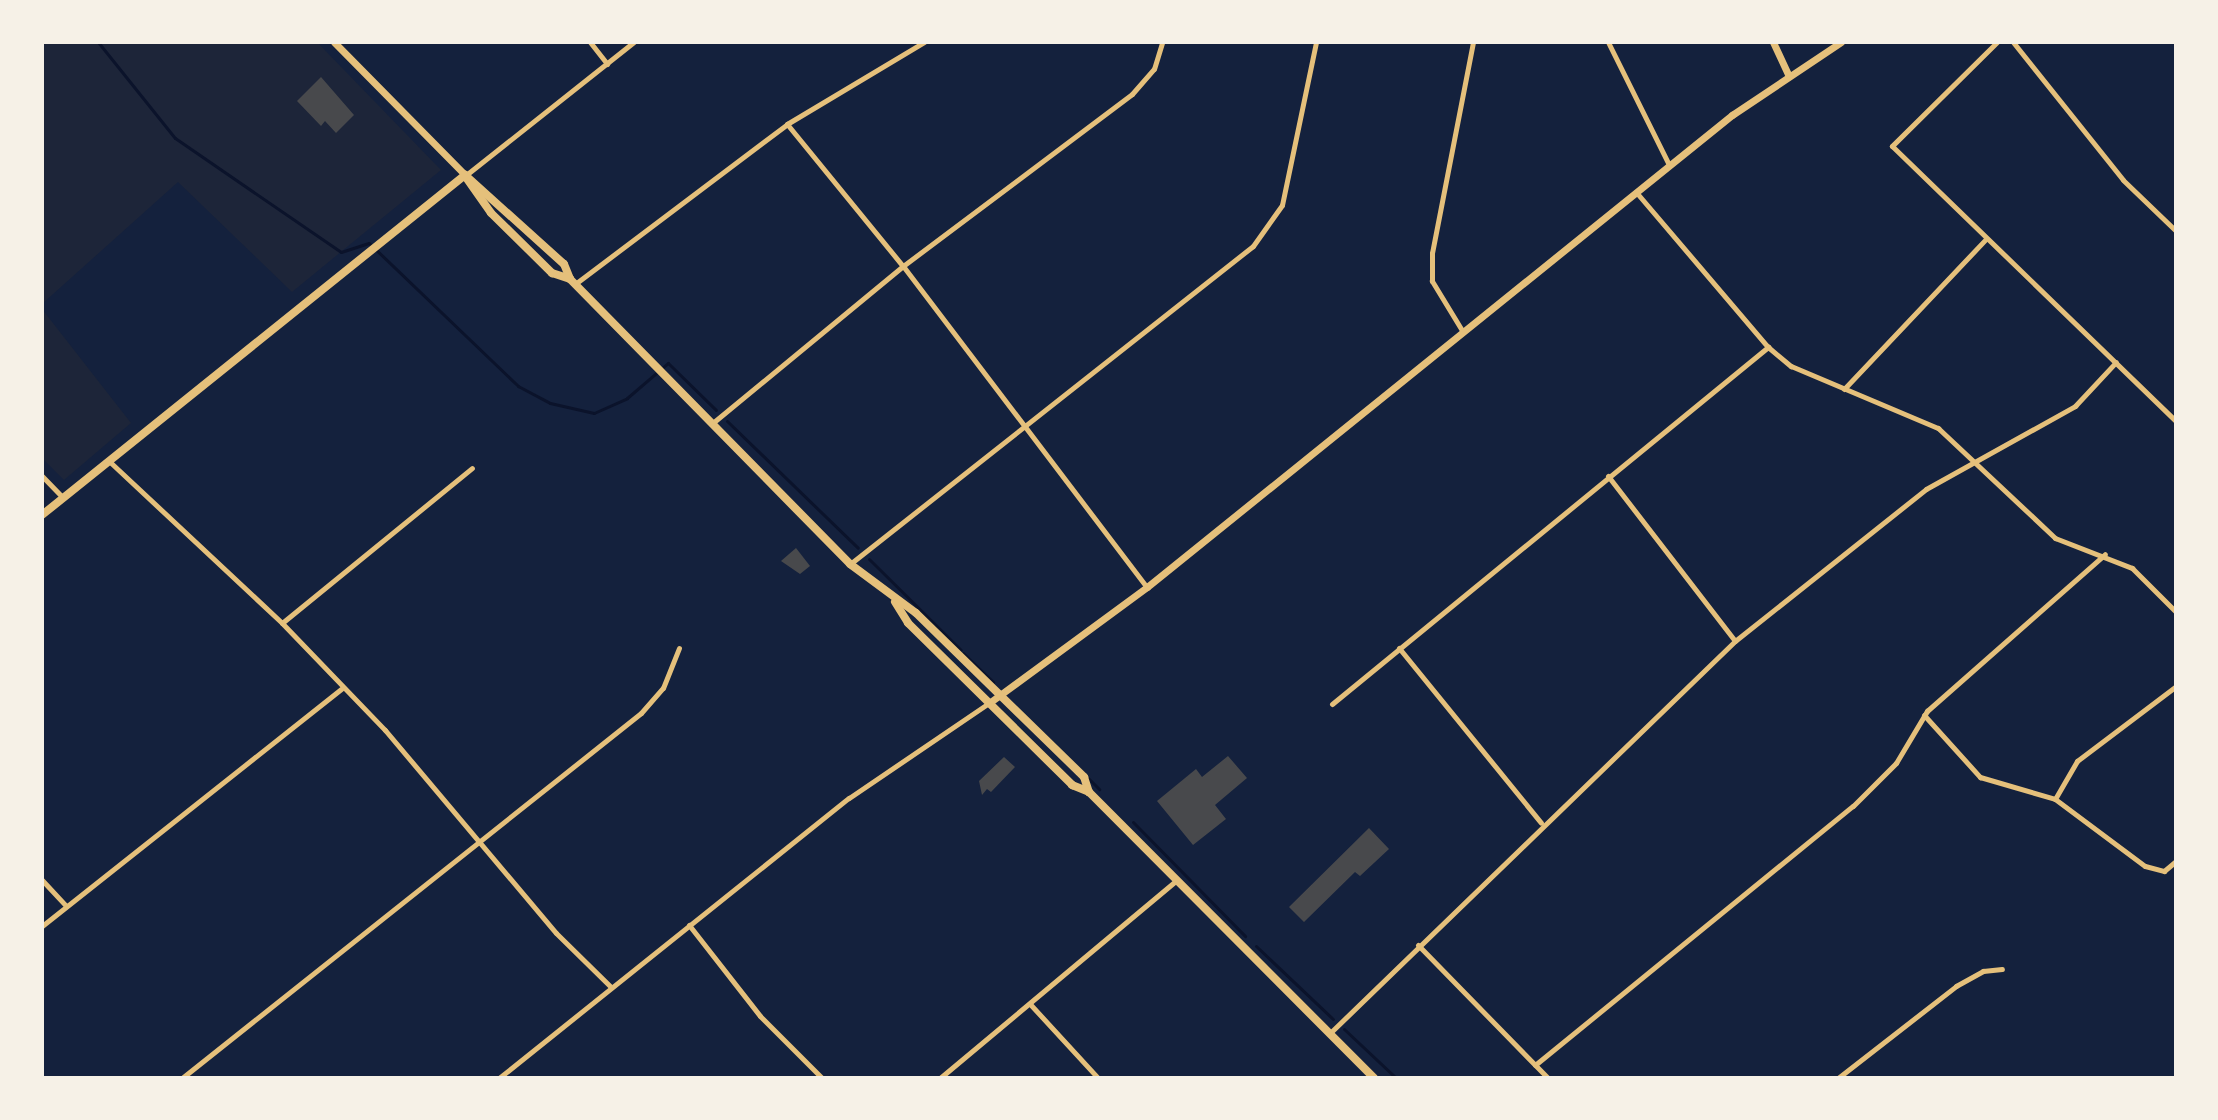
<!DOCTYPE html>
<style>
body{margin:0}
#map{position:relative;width:2218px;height:1120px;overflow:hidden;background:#14213d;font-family:Helvetica,sans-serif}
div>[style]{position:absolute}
.green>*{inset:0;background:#1d2539}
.stream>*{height:3px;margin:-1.5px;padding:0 1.5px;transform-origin:1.5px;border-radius:1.5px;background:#0b132b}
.building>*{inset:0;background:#48494c}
.minor>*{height:5px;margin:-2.5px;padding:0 2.5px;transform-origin:2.5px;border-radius:2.5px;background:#e5c07b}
.tertiary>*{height:7px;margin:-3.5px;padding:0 3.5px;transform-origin:3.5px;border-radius:3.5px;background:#e5c07b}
.secondary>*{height:8px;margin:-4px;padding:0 4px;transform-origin:4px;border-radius:4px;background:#e5c07b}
span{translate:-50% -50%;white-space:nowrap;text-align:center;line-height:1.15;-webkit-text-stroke:7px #f6f1e7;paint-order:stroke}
.frame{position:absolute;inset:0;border:44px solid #f6f1e7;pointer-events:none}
</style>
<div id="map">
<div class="green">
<i style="clip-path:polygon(42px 42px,317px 42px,441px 170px,292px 292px,178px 182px,42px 304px)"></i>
<i style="clip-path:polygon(42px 309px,131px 423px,64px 480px,42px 458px)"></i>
</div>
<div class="stream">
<i style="left:98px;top:42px;width:123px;rotate:51.3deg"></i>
<i style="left:175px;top:138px;width:201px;rotate:34.5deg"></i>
<i style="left:341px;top:252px;width:29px;rotate:-18deg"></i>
<i style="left:369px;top:243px;width:207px;rotate:43.8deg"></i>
<i style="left:518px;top:386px;width:36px;rotate:28deg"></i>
<i style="left:550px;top:403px;width:45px;rotate:12.8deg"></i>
<i style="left:594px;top:413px;width:36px;rotate:-24deg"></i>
<i style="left:627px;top:398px;width:54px;rotate:-40.5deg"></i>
<i style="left:668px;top:363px;width:67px;rotate:44.4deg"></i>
<i style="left:727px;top:421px;width:182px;rotate:44.1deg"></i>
<i style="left:869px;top:559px;width:129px;rotate:44.7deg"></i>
<i style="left:963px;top:653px;width:42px;rotate:44deg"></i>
<i style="left:1088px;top:778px;width:16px;rotate:45deg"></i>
<i style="left:1133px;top:822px;width:160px;rotate:45.5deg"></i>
<i style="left:1256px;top:946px;width:106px;rotate:43.5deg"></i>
<i style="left:1344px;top:1029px;width:71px;rotate:43.3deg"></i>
</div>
<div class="building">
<i style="clip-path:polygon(321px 77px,354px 115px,336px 133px,325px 121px,321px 126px,297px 101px)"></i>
<i style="clip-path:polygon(796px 548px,810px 566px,800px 574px,781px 561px)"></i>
<i style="clip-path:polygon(1228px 756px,1247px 778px,1215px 805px,1226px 819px,1193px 845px,1157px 801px,1196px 769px,1202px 777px)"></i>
<i style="clip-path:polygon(1004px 757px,1015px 767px,991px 792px,987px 789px,982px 795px,979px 781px)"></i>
<i style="clip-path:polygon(1369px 828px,1389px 849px,1360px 876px,1355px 872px,1304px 922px,1289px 907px)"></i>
</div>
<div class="minor">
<i style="left:590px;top:42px;width:28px;rotate:52deg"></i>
<i style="left:1608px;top:42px;width:137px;rotate:63.6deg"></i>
<i style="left:1997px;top:42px;width:148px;rotate:135.3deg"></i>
<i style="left:1892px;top:146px;width:395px;rotate:44.1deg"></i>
<i style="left:2013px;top:42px;width:176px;rotate:51.4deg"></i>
<i style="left:2123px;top:180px;width:74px;rotate:43.9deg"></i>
<i style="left:787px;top:124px;width:183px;rotate:50.8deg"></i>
<i style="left:903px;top:266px;width:403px;rotate:52.8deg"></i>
<i style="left:466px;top:175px;width:214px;rotate:-38.4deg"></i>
<i style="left:1636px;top:192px;width:204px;rotate:49.6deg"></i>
<i style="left:1768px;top:347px;width:30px;rotate:40deg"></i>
<i style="left:1791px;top:366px;width:160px;rotate:22.9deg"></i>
<i style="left:1938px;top:428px;width:161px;rotate:43.2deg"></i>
<i style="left:2055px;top:538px;width:83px;rotate:21.3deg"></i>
<i style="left:2132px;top:568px;width:62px;rotate:45deg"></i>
<i style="left:575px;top:284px;width:266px;rotate:-37deg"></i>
<i style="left:787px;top:124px;width:160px;rotate:-30.9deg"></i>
<i style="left:1463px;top:332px;width:60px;rotate:-121.3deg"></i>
<i style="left:1432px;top:281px;width:28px;rotate:-90deg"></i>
<i style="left:1432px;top:253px;width:215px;rotate:-79deg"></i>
<i style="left:1844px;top:389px;width:207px;rotate:-46.6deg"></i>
<i style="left:715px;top:421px;width:244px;rotate:-39.5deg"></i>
<i style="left:903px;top:266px;width:286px;rotate:-36.9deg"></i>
<i style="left:1132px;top:94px;width:33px;rotate:-49deg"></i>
<i style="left:1154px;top:69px;width:28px;rotate:-73deg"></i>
<i style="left:110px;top:462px;width:236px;rotate:43.1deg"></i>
<i style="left:282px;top:623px;width:149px;rotate:46.1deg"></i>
<i style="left:385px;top:730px;width:265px;rotate:49.9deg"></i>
<i style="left:556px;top:933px;width:77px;rotate:44.5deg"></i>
<i style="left:42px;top:476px;width:30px;rotate:46deg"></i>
<i style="left:1608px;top:476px;width:208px;rotate:52.4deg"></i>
<i style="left:850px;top:564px;width:513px;rotate:-38.28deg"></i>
<i style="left:1253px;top:246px;width:50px;rotate:-54.7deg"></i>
<i style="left:1282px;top:205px;width:167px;rotate:-78.2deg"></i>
<i style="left:282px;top:623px;width:245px;rotate:-39.2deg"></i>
<i style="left:1399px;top:648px;width:225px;rotate:50.9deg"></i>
<i style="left:1332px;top:704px;width:564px;rotate:-39.31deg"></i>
<i style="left:1924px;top:715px;width:84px;rotate:47.9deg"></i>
<i style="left:1980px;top:777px;width:78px;rotate:16.3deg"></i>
<i style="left:2055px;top:799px;width:112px;rotate:36.7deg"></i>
<i style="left:2145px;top:866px;width:20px;rotate:15deg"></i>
<i style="left:2164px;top:871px;width:16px;rotate:-40deg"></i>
<i style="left:2055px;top:799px;width:44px;rotate:-59.9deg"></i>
<i style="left:2077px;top:761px;width:124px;rotate:-37.1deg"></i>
<i style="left:42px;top:880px;width:35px;rotate:47deg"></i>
<i style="left:689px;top:925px;width:115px;rotate:52deg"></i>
<i style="left:760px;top:1016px;width:88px;rotate:45deg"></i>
<i style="left:42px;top:926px;width:382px;rotate:-38.4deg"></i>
<i style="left:1418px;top:945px;width:186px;rotate:45.7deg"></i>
<i style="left:1030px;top:1004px;width:100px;rotate:47.4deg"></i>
<i style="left:1330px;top:1033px;width:564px;rotate:-44.07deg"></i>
<i style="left:1735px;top:641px;width:244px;rotate:-38.5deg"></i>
<i style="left:1926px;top:489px;width:171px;rotate:-29.1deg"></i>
<i style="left:2075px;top:406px;width:60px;rotate:-47deg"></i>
<i style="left:1535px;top:1065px;width:410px;rotate:-39.2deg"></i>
<i style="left:1853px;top:806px;width:61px;rotate:-45deg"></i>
<i style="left:1896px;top:763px;width:61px;rotate:-59.2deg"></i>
<i style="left:1927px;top:711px;width:237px;rotate:-41.4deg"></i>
<i style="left:182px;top:1078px;width:586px;rotate:-38.49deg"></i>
<i style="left:641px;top:713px;width:33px;rotate:-49deg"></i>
<i style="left:663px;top:688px;width:43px;rotate:-68.2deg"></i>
<i style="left:499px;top:1078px;width:448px;rotate:-38.7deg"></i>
<i style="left:849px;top:798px;width:169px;rotate:-34.2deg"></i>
<i style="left:940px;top:1078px;width:309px;rotate:-39.9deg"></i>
<i style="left:1838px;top:1078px;width:150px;rotate:-37.9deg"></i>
<i style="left:1956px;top:986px;width:31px;rotate:-29deg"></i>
<i style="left:1983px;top:971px;width:19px;rotate:-6deg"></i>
</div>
<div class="tertiary">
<i style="left:334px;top:42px;width:187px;rotate:45.4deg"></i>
<i style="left:1773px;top:42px;width:38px;rotate:65deg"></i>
<i style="left:989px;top:703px;width:196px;rotate:-36.3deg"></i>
<i style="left:1147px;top:587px;width:752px;rotate:-38.9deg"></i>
<i style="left:1732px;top:115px;width:131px;rotate:-33.8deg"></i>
</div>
<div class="secondary">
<i style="left:465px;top:175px;width:133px;rotate:42deg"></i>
<i style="left:564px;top:264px;width:16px;rotate:68deg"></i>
<i style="left:570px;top:279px;width:400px;rotate:45.5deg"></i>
<i style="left:850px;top:564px;width:82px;rotate:36.6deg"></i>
<i style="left:916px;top:613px;width:235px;rotate:44.3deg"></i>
<i style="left:1084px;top:777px;width:16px;rotate:72deg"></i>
<i style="left:465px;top:176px;width:45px;rotate:54.9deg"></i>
<i style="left:491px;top:213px;width:86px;rotate:44.5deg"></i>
<i style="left:552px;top:273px;width:19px;rotate:18deg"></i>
<i style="left:42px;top:515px;width:543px;rotate:-38.79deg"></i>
<i style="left:895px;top:602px;width:25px;rotate:58deg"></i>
<i style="left:908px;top:623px;width:231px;rotate:44.6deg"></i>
<i style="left:1072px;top:785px;width:18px;rotate:22deg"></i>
<i style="left:1089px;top:792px;width:404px;rotate:45.1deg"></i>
</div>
<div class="frame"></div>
</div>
